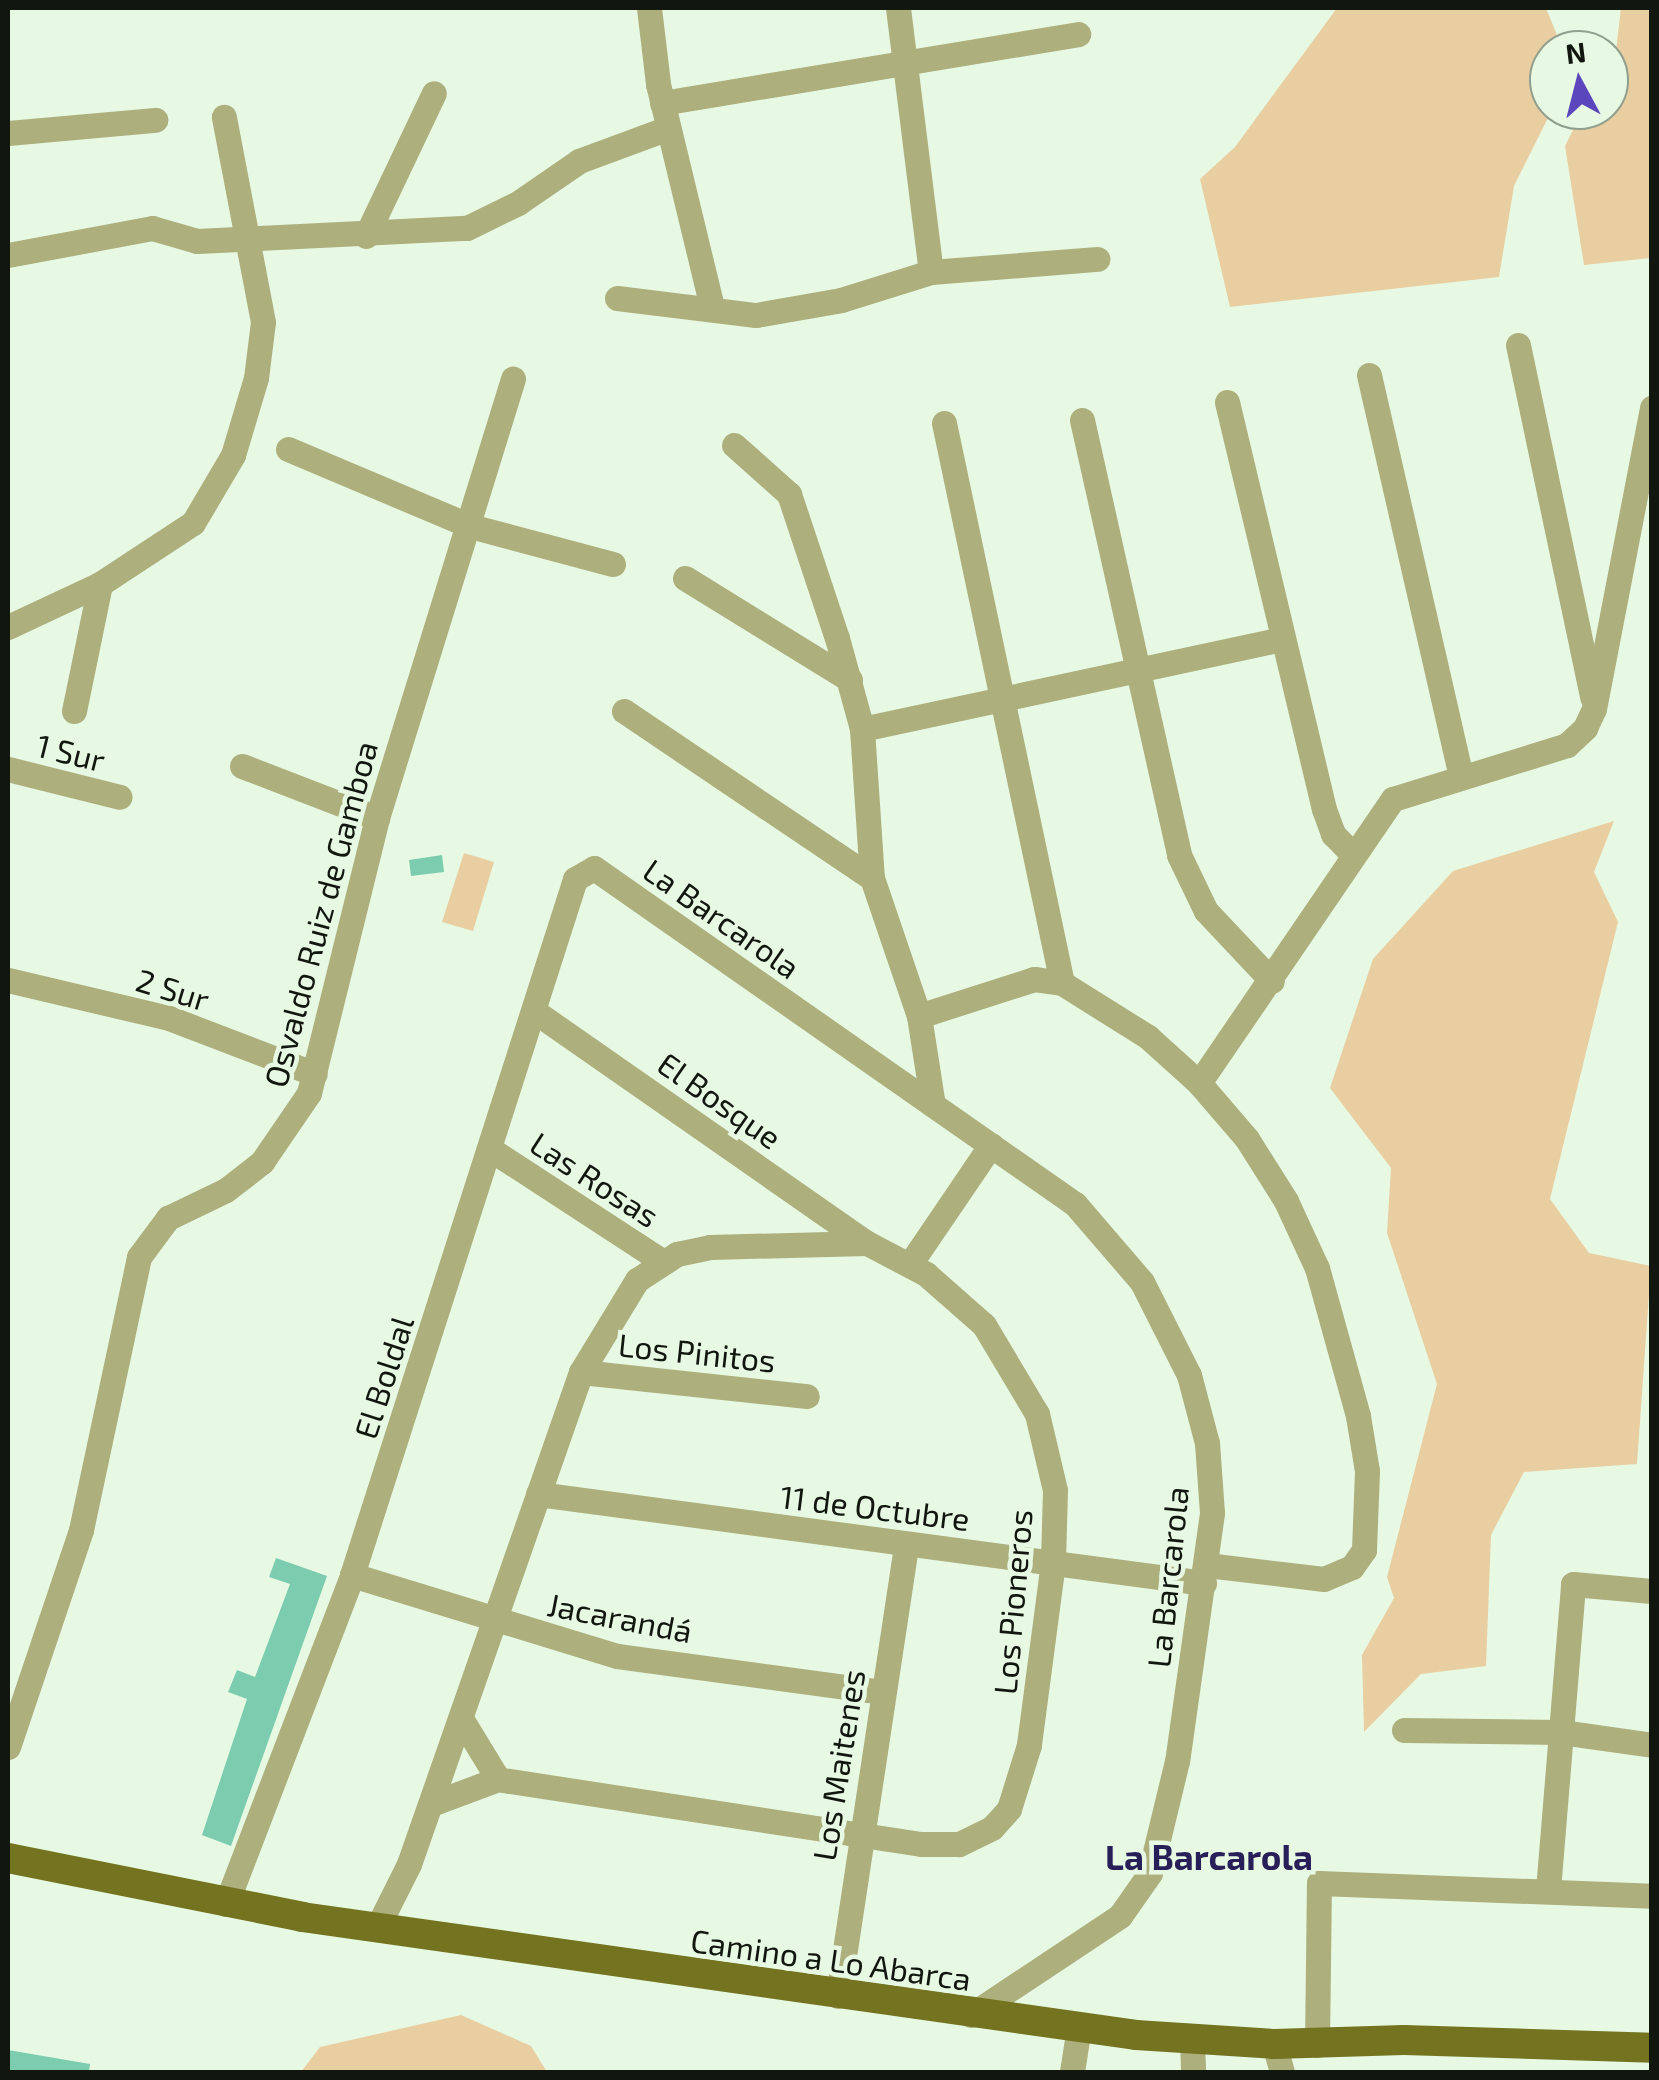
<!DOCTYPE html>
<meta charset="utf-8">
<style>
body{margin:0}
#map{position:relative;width:1659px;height:2080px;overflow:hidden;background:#e7f9e3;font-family:"Exo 2",sans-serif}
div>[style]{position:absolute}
.green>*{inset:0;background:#e9cea1}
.building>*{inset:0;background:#7ccdaf}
.minor>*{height:25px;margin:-12.5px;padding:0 12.5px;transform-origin:12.5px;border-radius:12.5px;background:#adaf7d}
.major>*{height:30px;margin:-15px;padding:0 15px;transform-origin:15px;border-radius:15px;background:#737320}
span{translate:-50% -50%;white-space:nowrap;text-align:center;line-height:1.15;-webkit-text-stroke:9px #e7f9e3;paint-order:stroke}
.street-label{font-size:32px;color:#11170f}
.neighbourhood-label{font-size:35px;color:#281e58;font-weight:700}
.frame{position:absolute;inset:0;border:10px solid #11170f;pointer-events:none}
.north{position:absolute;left:1529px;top:30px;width:100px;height:100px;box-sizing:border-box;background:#e7f9e3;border:2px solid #919f8e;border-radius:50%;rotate:353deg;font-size:28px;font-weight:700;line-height:40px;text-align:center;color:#11170f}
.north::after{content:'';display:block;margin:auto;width:35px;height:45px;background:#5c46be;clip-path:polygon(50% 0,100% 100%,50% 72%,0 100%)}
</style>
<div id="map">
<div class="green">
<i style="clip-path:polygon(1337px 8px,1546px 8px,1563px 50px,1549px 50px,1552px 110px,1514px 186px,1499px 277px,1230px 307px,1200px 179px,1235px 147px)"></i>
<i style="clip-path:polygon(1621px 8px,1651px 8px,1651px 258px,1584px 265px,1565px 146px,1583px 110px,1609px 110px)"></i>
<i style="clip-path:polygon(1614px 821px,1594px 872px,1618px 922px,1550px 1199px,1589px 1253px,1651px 1266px,1637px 1464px,1524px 1472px,1491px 1535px,1486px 1666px,1421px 1674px,1364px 1732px,1362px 1655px,1394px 1598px,1387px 1577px,1437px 1384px,1387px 1233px,1391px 1168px,1330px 1088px,1373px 959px,1453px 871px)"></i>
<i style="clip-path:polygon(464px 853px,494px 862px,473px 931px,442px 922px)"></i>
<i style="clip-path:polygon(461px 2015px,531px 2046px,547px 2072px,301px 2072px,320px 2047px)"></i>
</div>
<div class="building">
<i style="clip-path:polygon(442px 855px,444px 872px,411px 876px,409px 860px)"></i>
<i style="clip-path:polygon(276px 1558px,327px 1576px,231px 1846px,202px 1835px,247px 1699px,228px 1692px,237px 1670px,255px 1677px,290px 1584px,269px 1577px)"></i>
<i style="clip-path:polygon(8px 2050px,90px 2064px,89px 2072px,8px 2072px)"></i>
</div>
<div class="minor">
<i style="left:649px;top:8px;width:77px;rotate:83.2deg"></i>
<i style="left:658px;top:84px;width:230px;rotate:76.4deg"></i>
<i style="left:898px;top:8px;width:266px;rotate:82.9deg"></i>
<i style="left:662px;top:103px;width:422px;rotate:-9.4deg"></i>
<i style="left:8px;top:133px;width:148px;rotate:-5.1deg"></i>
<i style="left:366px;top:236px;width:158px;rotate:-64.6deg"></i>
<i style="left:8px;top:255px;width:147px;rotate:-10.6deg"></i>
<i style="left:152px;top:228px;width:47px;rotate:16.1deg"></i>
<i style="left:197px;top:241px;width:270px;rotate:-2.8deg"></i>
<i style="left:467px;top:228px;width:57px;rotate:-26.1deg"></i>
<i style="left:518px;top:203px;width:74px;rotate:-34.5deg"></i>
<i style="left:579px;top:161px;width:95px;rotate:-20.3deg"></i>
<i style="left:617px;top:298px;width:140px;rotate:7deg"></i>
<i style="left:756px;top:315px;width:86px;rotate:-10deg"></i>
<i style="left:841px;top:300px;width:94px;rotate:-17.3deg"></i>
<i style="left:931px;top:272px;width:167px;rotate:-4.5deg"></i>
<i style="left:1518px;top:345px;width:360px;rotate:78.1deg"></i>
<i style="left:1369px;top:375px;width:411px;rotate:77.1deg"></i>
<i style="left:1227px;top:402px;width:418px;rotate:76.6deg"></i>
<i style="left:1324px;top:809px;width:27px;rotate:70deg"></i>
<i style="left:1333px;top:834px;width:28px;rotate:46deg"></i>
<i style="left:1082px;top:420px;width:446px;rotate:77.4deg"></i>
<i style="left:1179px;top:855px;width:62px;rotate:64.3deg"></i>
<i style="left:1206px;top:911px;width:96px;rotate:46.7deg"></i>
<i style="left:944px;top:423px;width:572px;rotate:78.1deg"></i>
<i style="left:734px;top:445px;width:74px;rotate:41.7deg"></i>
<i style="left:789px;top:494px;width:152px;rotate:71.6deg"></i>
<i style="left:837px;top:638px;width:94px;rotate:74.6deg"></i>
<i style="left:862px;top:729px;width:149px;rotate:86.2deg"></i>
<i style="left:872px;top:878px;width:146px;rotate:71.2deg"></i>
<i style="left:919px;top:1016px;width:90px;rotate:81.1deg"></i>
<i style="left:288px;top:449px;width:198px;rotate:22.9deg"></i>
<i style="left:470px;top:526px;width:148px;rotate:14.9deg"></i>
<i style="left:685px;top:578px;width:194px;rotate:31.7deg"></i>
<i style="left:8px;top:627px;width:102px;rotate:-25.1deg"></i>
<i style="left:100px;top:584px;width:111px;rotate:-33.3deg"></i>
<i style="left:193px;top:523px;width:79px;rotate:-59.5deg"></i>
<i style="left:233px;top:455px;width:80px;rotate:-73.4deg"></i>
<i style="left:256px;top:378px;width:56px;rotate:-82.9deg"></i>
<i style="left:263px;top:322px;width:209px;rotate:-100.8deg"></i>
<i style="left:74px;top:711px;width:130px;rotate:-78.4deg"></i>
<i style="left:624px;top:711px;width:299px;rotate:34deg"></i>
<i style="left:862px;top:729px;width:430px;rotate:-12.1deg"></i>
<i style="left:242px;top:766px;width:145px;rotate:21.1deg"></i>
<i style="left:8px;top:769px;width:115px;rotate:14deg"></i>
<i style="left:8px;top:980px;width:165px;rotate:13.3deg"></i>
<i style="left:169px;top:1018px;width:156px;rotate:21deg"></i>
<i style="left:534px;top:1011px;width:406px;rotate:34.9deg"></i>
<i style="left:919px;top:1016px;width:121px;rotate:-17.8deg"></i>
<i style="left:1034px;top:979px;width:28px;rotate:8deg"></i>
<i style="left:1062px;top:983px;width:102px;rotate:32.1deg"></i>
<i style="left:1148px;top:1037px;width:69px;rotate:42deg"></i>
<i style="left:1199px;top:1083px;width:74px;rotate:49.4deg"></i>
<i style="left:1247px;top:1139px;width:73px;rotate:57.8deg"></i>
<i style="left:1286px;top:1201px;width:74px;rotate:65.2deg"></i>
<i style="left:1317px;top:1268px;width:154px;rotate:74.5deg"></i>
<i style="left:1358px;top:1416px;width:56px;rotate:80.7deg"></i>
<i style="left:1367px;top:1471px;width:79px;rotate:92.2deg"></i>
<i style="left:1364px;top:1550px;width:21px;rotate:125deg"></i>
<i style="left:1352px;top:1567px;width:30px;rotate:157deg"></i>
<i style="left:1324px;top:1579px;width:118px;rotate:-173.2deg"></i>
<i style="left:1199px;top:1083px;width:344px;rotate:-55.7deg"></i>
<i style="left:1393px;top:799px;width:182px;rotate:-17.2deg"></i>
<i style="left:1567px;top:745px;width:25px;rotate:-43deg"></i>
<i style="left:1585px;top:728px;width:21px;rotate:-65deg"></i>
<i style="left:1594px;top:709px;width:307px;rotate:-79.1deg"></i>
<i style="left:493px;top:1151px;width:202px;rotate:33.1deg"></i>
<i style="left:910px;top:1264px;width:144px;rotate:-55.8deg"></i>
<i style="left:581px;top:1372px;width:227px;rotate:6.1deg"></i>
<i style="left:538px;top:1494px;width:672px;rotate:7.61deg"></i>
<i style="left:352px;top:1575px;width:277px;rotate:17deg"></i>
<i style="left:617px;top:1656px;width:267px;rotate:7.7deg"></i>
<i style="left:462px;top:1720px;width:69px;rotate:58.6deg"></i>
<i style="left:1404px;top:1730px;width:157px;rotate:0.7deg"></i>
<i style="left:1561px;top:1732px;width:92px;rotate:8.1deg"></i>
<i style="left:8px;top:1747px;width:229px;rotate:-71.4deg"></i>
<i style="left:81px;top:1530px;width:279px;rotate:-78deg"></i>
<i style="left:139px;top:1257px;width:49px;rotate:-53.4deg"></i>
<i style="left:168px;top:1218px;width:64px;rotate:-25.8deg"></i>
<i style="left:226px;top:1190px;width:46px;rotate:-37.9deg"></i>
<i style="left:262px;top:1162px;width:83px;rotate:-55.7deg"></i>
<i style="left:309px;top:1093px;width:283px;rotate:-76.1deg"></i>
<i style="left:377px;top:818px;width:460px;rotate:-72.8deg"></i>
<i style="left:1548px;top:1890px;width:307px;rotate:-85.3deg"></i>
<i style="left:1573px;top:1584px;width:79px;rotate:5.1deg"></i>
<i style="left:226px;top:1904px;width:352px;rotate:-69deg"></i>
<i style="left:352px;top:1575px;width:731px;rotate:-72.23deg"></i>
<i style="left:575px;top:879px;width:22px;rotate:-30deg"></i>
<i style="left:594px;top:868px;width:587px;rotate:34.94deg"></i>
<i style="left:1075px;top:1204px;width:103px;rotate:49.3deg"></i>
<i style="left:1142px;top:1282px;width:104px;rotate:63.2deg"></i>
<i style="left:1189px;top:1375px;width:70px;rotate:75.2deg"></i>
<i style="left:1207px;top:1443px;width:70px;rotate:85.9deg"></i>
<i style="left:1212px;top:1513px;width:250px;rotate:98deg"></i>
<i style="left:1177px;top:1761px;width:115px;rotate:103.6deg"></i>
<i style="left:1150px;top:1873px;width:52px;rotate:124.9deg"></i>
<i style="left:1120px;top:1916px;width:179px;rotate:146.4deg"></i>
<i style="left:377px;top:1928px;width:72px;rotate:-63.4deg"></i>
<i style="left:409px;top:1864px;width:521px;rotate:-70.73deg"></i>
<i style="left:581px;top:1372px;width:108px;rotate:-58.7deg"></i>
<i style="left:637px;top:1280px;width:48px;rotate:-33deg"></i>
<i style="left:677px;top:1254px;width:34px;rotate:-12deg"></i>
<i style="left:710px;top:1247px;width:157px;rotate:-1.5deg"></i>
<i style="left:867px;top:1243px;width:67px;rotate:27.7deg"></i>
<i style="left:926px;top:1274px;width:77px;rotate:41.3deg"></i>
<i style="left:984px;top:1325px;width:104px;rotate:59.2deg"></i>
<i style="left:1037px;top:1414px;width:78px;rotate:76.7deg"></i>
<i style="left:1055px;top:1490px;width:72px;rotate:91.6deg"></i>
<i style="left:1053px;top:1562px;width:185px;rotate:97.5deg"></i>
<i style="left:1029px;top:1745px;width:67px;rotate:107.4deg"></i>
<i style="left:1009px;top:1809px;width:25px;rotate:132deg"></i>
<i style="left:992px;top:1828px;width:37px;rotate:154deg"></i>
<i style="left:959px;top:1844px;width:38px;rotate:180deg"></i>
<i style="left:921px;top:1844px;width:428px;rotate:-171.3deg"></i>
<i style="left:498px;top:1779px;width:72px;rotate:159.5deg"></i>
<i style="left:838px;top:1996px;width:457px;rotate:-81.4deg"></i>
<i style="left:1192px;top:2040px;width:32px;rotate:88deg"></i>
<i style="left:1274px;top:2044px;width:29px;rotate:74deg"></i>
<i style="left:1317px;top:2045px;width:162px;rotate:-89.3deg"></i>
<i style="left:1319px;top:1883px;width:333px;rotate:2.2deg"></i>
<i style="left:1072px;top:2072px;width:46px;rotate:-81.2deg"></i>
</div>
<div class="major">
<i style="left:8px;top:1858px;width:300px;rotate:11.3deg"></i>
<i style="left:302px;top:1917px;width:842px;rotate:8.05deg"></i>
<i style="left:1136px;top:2035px;width:138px;rotate:3.7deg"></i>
<i style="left:1274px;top:2044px;width:130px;rotate:-1.8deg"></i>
<i style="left:1404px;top:2040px;width:248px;rotate:1.8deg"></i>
</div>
<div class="street-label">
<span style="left:71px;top:752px;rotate:14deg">1 Sur</span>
<span style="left:320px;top:914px;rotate:-75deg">Osvaldo Ruiz de Gamboa</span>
<span style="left:722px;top:918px;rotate:35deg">La Barcarola</span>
<span style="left:173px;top:989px;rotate:17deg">2 Sur</span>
<span style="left:720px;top:1100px;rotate:35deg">El Bosque</span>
<span style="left:595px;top:1179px;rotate:33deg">Las Rosas</span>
<span style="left:697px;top:1352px;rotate:6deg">Los Pinitos</span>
<span style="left:383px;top:1377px;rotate:-72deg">El Boldal</span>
<span style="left:875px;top:1507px;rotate:7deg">11 de Octubre</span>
<span style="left:1167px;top:1577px;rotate:-84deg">La Barcarola</span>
<span style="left:1012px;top:1602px;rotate:-85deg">Los Pioneros</span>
<span style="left:620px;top:1617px;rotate:11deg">Jacarandá</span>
<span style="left:838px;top:1765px;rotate:-81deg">Los Maitenes</span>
<span style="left:831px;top:1959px;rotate:8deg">Camino a Lo Abarca</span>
</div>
<div class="neighbourhood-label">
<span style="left:1209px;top:1856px">La Barcarola</span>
</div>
<div class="frame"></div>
<div class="north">N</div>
</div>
